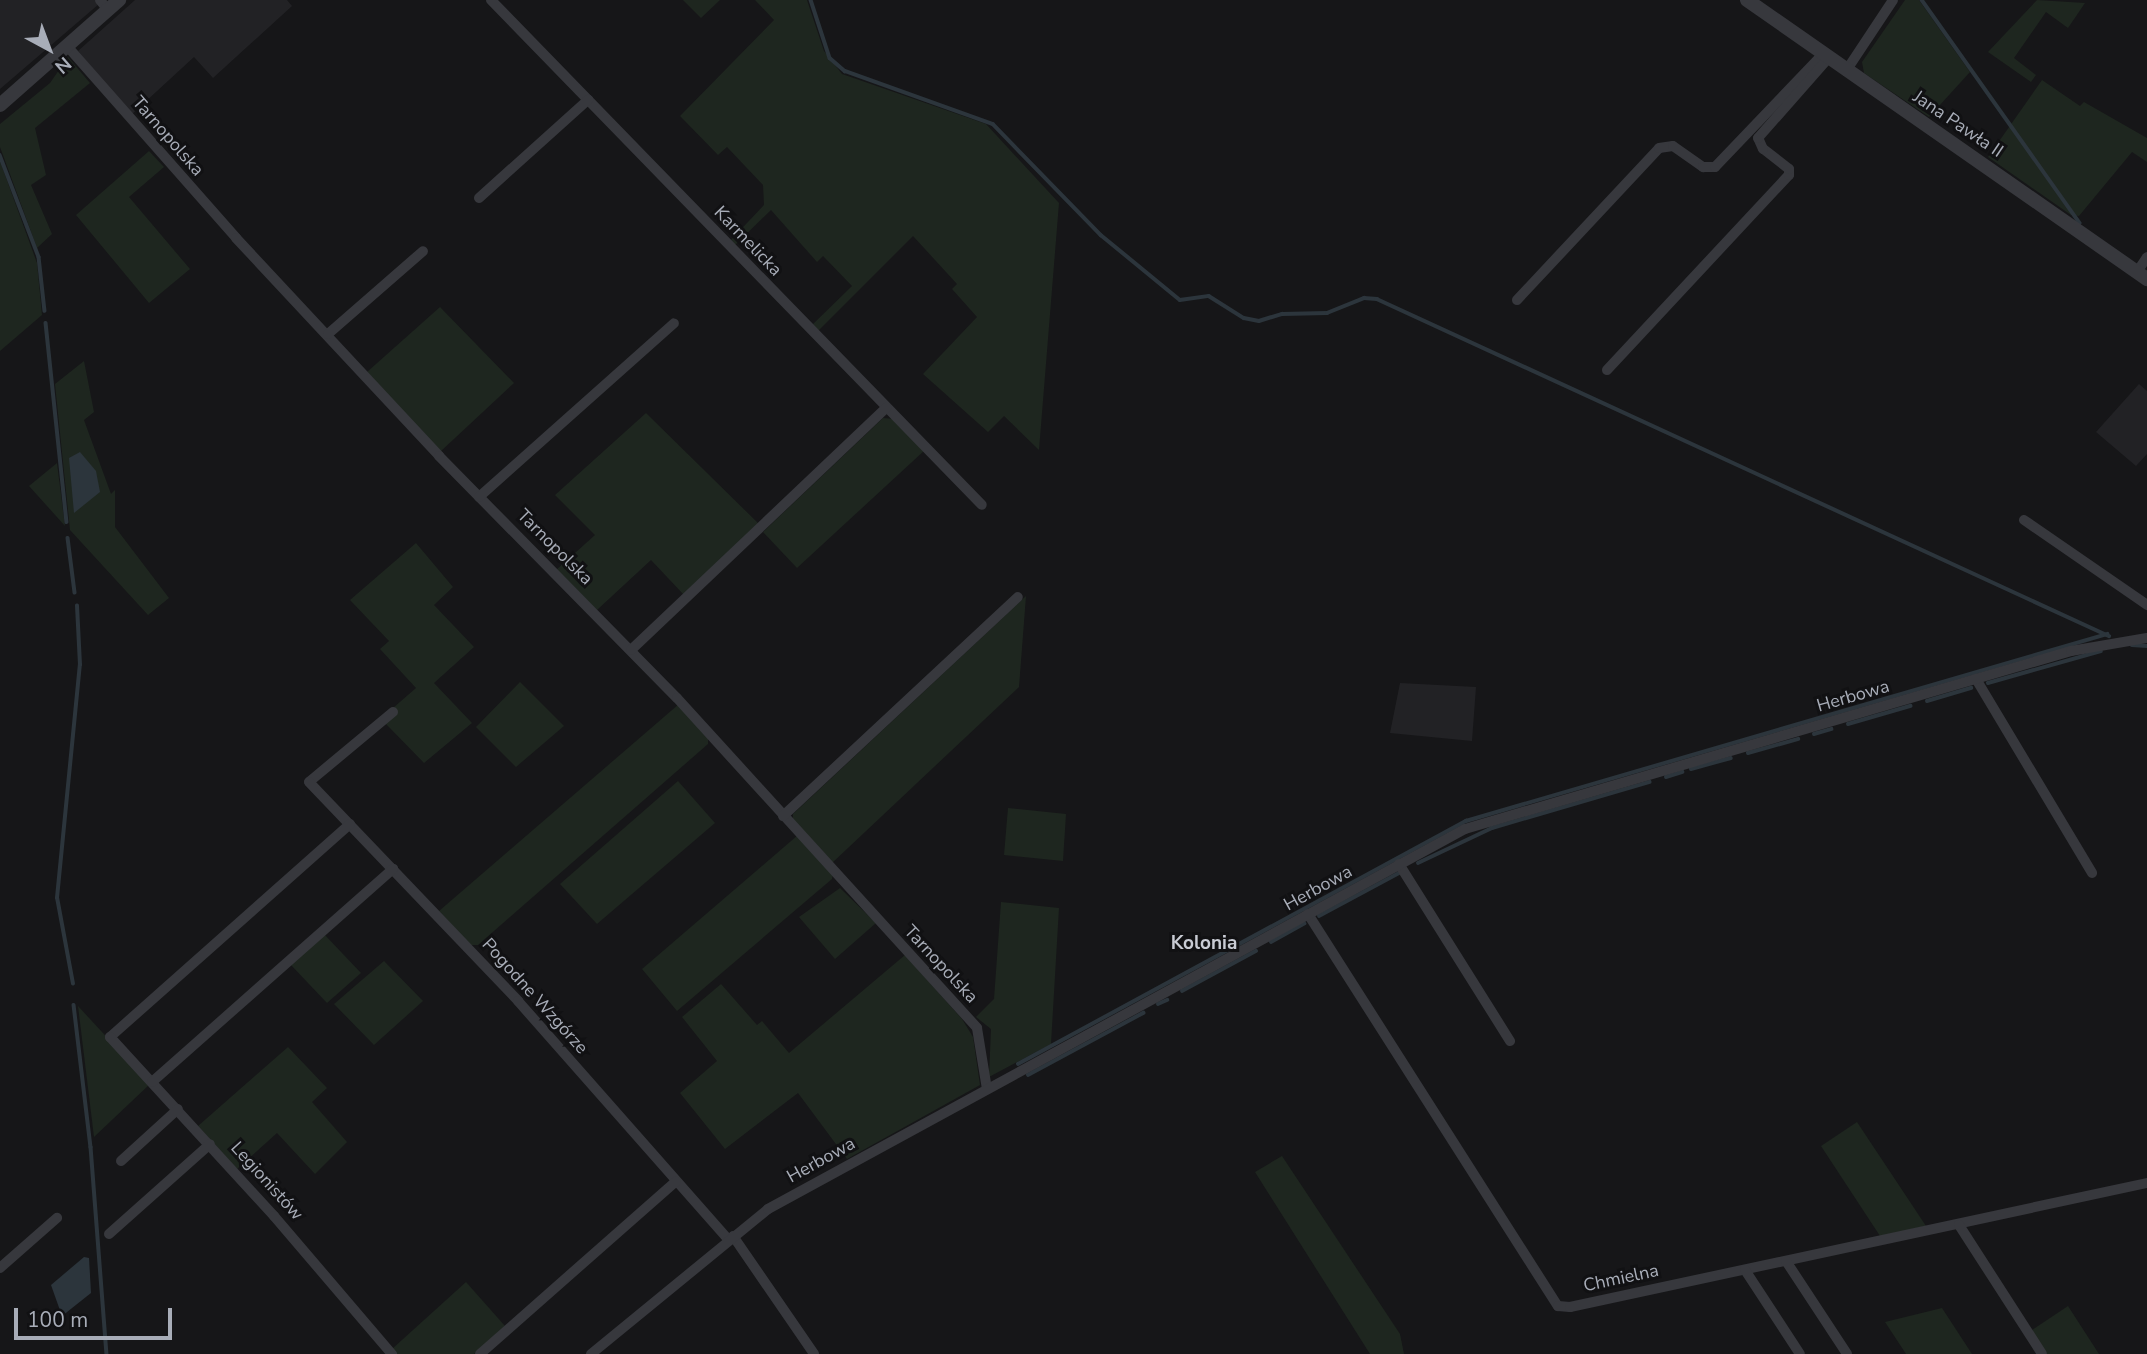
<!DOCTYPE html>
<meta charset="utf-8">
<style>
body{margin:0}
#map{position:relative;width:2147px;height:1354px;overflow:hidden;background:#161618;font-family:"Nunito Sans",sans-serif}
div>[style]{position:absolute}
.built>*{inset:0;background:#222225}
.green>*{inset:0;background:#1e261f}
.water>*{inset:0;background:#2c353c}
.stream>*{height:3.5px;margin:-1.75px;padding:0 1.75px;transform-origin:1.75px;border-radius:1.75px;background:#2c353c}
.minor>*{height:10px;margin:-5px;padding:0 5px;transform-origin:5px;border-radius:5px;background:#37383d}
.tertiary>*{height:14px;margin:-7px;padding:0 7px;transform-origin:7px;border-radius:7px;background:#37383d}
span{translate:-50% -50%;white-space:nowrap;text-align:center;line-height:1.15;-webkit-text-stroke:6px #111113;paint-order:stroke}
.street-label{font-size:18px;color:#a8adb8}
.neighbourhood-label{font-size:19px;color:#c9ccd4;font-weight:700}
.north{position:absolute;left:14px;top:14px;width:70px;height:70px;-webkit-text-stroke:5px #111113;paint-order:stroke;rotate:139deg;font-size:19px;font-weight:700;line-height:28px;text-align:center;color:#a8adb8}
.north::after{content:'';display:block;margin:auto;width:24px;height:32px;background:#a8adb8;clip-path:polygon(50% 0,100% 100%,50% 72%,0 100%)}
.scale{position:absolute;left:14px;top:1308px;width:158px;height:32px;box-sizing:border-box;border:4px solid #a8adb8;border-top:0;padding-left:9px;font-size:21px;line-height:24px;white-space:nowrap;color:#a8adb8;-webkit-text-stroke:5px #111113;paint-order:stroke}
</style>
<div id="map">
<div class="built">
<i style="clip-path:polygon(0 0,95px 0,99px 4px,0 89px)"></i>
<i style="clip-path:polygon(135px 0,287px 0,292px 6px,213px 78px,194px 57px,131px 115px,78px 51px)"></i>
<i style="clip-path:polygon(2139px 384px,2147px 391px,2147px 454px,2136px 466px,2096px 432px)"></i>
<i style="clip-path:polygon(1400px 683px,1476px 687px,1472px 741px,1390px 733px)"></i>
</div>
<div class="green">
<i style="clip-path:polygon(683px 0,720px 0,701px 18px)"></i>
<i style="clip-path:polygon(755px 0,807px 0,824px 51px,842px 74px,986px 124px,1059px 203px,1039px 450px,1004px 416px,988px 432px,923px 374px,977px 317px,952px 289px,957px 284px,913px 236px,817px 332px,811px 326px,852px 286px,823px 256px,817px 262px,771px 210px,734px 246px,730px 241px,764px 205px,763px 185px,727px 147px,718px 155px,680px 116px,774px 20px)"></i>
<i style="clip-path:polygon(1905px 0,1919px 0,1970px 72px,1929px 117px,1864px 73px,1862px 62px)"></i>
<i style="clip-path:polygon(2037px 0,2085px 3px,2068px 28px,2046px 12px,2014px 58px,2036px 75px,2031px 82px,1988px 52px)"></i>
<i style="clip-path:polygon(68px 57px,90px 83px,35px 128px,46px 175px,31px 185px,52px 234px,37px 248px,0 147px,0 124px,50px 83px)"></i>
<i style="clip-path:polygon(2042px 80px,2080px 106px,2084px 102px,2147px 138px,2147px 162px,2132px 152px,2079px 216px,2071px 215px,1988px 157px)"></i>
<i style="clip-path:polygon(149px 151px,164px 167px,129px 197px,190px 269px,149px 303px,76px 215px)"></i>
<i style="clip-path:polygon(0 161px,37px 263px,42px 315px,0 351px)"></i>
<i style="clip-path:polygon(440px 307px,514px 383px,440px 452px,367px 372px)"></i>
<i style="clip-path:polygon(84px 361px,94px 412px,84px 420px,111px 494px,115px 490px,115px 527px,169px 598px,148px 615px,70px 530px,55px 384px)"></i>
<i style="clip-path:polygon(646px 413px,760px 525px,684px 595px,651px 560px,597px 610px,556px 570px,595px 535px,555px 495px)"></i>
<i style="clip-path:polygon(883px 418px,895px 419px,925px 450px,797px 568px,763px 532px)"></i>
<i style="clip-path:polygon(57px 463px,65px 526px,29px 486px)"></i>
<i style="clip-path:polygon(416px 543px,453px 587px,434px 605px,474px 647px,434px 683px,472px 723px,424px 763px,385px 723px,393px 708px,416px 688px,380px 649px,389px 641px,350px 600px)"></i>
<i style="clip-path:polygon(1026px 596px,1019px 687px,831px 864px,793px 822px,793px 814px)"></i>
<i style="clip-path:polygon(520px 682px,564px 726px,516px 767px,476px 727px)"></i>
<i style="clip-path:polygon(679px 704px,708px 736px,708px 744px,478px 945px,470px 945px,439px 911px)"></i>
<i style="clip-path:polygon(678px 781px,715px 823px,597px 924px,560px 884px)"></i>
<i style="clip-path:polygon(1008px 808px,1066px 814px,1063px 861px,1004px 855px)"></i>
<i style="clip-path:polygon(798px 835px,833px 874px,832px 879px,677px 1011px,642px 969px)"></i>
<i style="clip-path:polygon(840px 888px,876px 923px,835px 959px,799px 917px)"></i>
<i style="clip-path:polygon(1001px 902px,1059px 908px,1051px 1044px,989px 1077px,991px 1029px,976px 1017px,994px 999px)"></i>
<i style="clip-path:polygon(323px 933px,361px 973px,327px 1003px,290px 964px)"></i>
<i style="clip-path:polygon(905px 955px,962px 1019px,973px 1037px,980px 1085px,847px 1159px,798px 1093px,725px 1149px,680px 1093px,717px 1061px,682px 1017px,721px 984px,757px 1025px,762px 1021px,789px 1053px)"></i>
<i style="clip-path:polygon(384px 961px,423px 1001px,374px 1045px,334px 1004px)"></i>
<i style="clip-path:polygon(78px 1006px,150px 1084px,94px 1137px)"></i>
<i style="clip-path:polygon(288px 1047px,327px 1088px,312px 1102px,347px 1142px,315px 1174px,277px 1133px,237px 1169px,198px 1126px)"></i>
<i style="clip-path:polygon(1857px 1122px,1926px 1226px,1880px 1236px,1821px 1146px)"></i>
<i style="clip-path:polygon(1282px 1156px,1400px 1334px,1404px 1354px,1370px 1354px,1255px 1172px)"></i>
<i style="clip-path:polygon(466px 1282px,505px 1326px,474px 1354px,396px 1354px,392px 1349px)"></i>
<i style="clip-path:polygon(2068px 1306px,2099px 1354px,2047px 1354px,2032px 1330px)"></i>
<i style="clip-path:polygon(1942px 1308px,1972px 1354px,1906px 1354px,1885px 1322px)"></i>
</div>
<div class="water">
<i style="clip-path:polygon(80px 452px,96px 471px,100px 492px,74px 513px,69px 458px)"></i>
<i style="clip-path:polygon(84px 1257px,89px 1258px,91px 1293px,62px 1316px,51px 1285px)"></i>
</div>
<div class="stream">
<i style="left:811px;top:0;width:61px;rotate:71.9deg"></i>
<i style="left:830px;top:58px;width:20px;rotate:41deg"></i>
<i style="left:845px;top:71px;width:157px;rotate:19.7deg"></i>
<i style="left:993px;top:124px;width:155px;rotate:45.8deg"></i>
<i style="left:1101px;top:235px;width:102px;rotate:39.4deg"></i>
<i style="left:1180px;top:300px;width:29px;rotate:-8deg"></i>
<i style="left:1209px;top:296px;width:41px;rotate:32.2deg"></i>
<i style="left:1244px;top:318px;width:15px;rotate:11deg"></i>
<i style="left:1259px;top:321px;width:24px;rotate:-17deg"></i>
<i style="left:1282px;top:314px;width:45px;rotate:-1.3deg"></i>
<i style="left:1327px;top:313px;width:40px;rotate:-22deg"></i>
<i style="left:1364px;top:298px;width:13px;rotate:4deg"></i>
<i style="left:1377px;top:299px;width:806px;rotate:24.72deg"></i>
<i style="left:1922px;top:0;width:273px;rotate:54.7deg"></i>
<i style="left:0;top:155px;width:109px;rotate:69.1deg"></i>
<i style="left:39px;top:257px;width:54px;rotate:83.7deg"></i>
<i style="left:46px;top:323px;width:200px;rotate:84deg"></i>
<i style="left:68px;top:538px;width:55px;rotate:82.7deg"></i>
<i style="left:2132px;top:645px;width:15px;rotate:4deg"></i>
<i style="left:1988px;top:683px;width:117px;rotate:-15.8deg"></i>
<i style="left:1927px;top:701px;width:46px;rotate:-16.5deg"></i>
<i style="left:1848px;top:724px;width:65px;rotate:-16.2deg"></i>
<i style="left:1814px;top:734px;width:18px;rotate:-16deg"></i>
<i style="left:1748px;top:753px;width:52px;rotate:-15.6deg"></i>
<i style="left:1691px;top:769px;width:41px;rotate:-15.4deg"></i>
<i style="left:1666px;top:777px;width:17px;rotate:-17deg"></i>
<i style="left:1418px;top:863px;width:82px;rotate:-25.3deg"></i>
<i style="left:1492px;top:828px;width:164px;rotate:-16.3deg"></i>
<i style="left:1319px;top:916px;width:93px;rotate:-28.2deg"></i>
<i style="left:1271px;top:942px;width:38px;rotate:-29deg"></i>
<i style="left:73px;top:984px;width:87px;rotate:-100.5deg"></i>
<i style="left:57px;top:898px;width:234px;rotate:-84.4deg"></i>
<i style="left:80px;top:665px;width:59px;rotate:-92.9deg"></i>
<i style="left:1182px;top:991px;width:84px;rotate:-28.4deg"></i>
<i style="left:1158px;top:1004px;width:10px;rotate:-24deg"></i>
<i style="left:74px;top:1005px;width:143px;rotate:83.2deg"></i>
<i style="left:91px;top:1147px;width:208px;rotate:85.6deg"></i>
<i style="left:1018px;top:1064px;width:510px;rotate:-28.48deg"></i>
<i style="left:1466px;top:821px;width:668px;rotate:-16.26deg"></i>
<i style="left:1028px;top:1075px;width:131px;rotate:-28.3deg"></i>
</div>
<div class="minor">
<i style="left:100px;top:0;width:13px;rotate:51deg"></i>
<i style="left:491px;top:0;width:704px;rotate:45.81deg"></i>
<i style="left:67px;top:46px;width:256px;rotate:48.6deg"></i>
<i style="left:236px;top:238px;width:298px;rotate:47deg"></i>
<i style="left:439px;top:456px;width:339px;rotate:45.5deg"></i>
<i style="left:677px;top:698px;width:446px;rotate:47.7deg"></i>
<i style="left:977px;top:1028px;width:62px;rotate:80.7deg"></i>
<i style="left:1846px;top:71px;width:85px;rotate:-56.5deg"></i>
<i style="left:479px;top:198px;width:147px;rotate:-42deg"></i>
<i style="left:2137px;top:272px;width:18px;rotate:-56deg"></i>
<i style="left:1517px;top:300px;width:208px;rotate:-46.9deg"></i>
<i style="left:1659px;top:148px;width:14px;rotate:-8deg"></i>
<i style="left:1673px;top:146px;width:37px;rotate:35deg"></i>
<i style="left:1703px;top:167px;width:12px"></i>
<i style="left:1715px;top:167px;width:155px;rotate:-46.3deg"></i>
<i style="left:328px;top:334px;width:126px;rotate:-41.1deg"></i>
<i style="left:1607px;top:370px;width:267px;rotate:-47deg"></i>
<i style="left:1789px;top:175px;width:6px;rotate:-90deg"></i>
<i style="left:1789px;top:169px;width:33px;rotate:-142deg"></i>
<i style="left:1763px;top:149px;width:12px;rotate:-114deg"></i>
<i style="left:1758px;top:138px;width:103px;rotate:-48.6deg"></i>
<i style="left:479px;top:497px;width:261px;rotate:-41.7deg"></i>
<i style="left:2024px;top:520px;width:150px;rotate:34.6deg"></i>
<i style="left:631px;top:650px;width:352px;rotate:-43.5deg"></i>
<i style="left:1976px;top:679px;width:226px;rotate:59.1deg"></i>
<i style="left:393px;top:712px;width:109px;rotate:140.2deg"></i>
<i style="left:309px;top:782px;width:303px;rotate:46.3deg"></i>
<i style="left:518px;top:1001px;width:317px;rotate:48.6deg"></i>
<i style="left:783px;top:816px;width:321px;rotate:-43deg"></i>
<i style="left:350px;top:824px;width:321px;rotate:138.4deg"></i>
<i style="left:110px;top:1037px;width:243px;rotate:47.5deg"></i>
<i style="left:274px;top:1216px;width:182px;rotate:49.5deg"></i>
<i style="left:1399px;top:864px;width:209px;rotate:57.9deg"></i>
<i style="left:1308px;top:914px;width:465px;rotate:57.5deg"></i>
<i style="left:1558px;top:1306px;width:12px;rotate:5deg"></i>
<i style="left:1570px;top:1307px;width:590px;rotate:-12.13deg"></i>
<i style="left:152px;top:1082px;width:322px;rotate:-41.5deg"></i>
<i style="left:121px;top:1161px;width:77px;rotate:-42.4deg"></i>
<i style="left:1959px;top:1225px;width:153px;rotate:57.2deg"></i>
<i style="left:109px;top:1234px;width:135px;rotate:-41.7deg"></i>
<i style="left:733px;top:1236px;width:143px;rotate:55.5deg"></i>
<i style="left:1786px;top:1261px;width:111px;rotate:56.7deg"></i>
<i style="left:0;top:1268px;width:76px;rotate:-41.3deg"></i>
<i style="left:1745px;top:1270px;width:100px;rotate:56.8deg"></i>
<i style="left:480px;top:1354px;width:261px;rotate:-41.4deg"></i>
<i style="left:591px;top:1354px;width:229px;rotate:-39.3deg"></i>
<i style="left:768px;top:1209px;width:794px;rotate:-28.6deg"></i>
<i style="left:1465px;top:829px;width:632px;rotate:-16.37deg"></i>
<i style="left:2071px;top:651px;width:77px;rotate:-9.7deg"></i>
</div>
<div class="tertiary">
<i style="left:1747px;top:0;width:488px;rotate:34.9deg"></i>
<i style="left:0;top:105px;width:159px;rotate:-41.4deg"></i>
</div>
<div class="street-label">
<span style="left:1958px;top:124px;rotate:34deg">Jana Pawła II</span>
<span style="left:168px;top:136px;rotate:49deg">Tarnopolska</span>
<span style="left:748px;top:241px;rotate:46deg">Karmelicka</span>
<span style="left:555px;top:547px;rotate:45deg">Tarnopolska</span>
<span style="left:1853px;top:696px;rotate:-16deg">Herbowa</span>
<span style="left:1318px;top:888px;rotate:-29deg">Herbowa</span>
<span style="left:941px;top:964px;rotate:47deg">Tarnopolska</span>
<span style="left:535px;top:996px;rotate:48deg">Pogodne Wzgórze</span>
<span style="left:821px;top:1160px;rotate:-29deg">Herbowa</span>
<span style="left:267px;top:1181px;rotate:48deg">Legionistów</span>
<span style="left:1621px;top:1278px;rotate:-12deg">Chmielna</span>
</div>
<div class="neighbourhood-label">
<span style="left:1204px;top:944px">Kolonia</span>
</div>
<div class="north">N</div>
<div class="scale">100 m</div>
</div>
